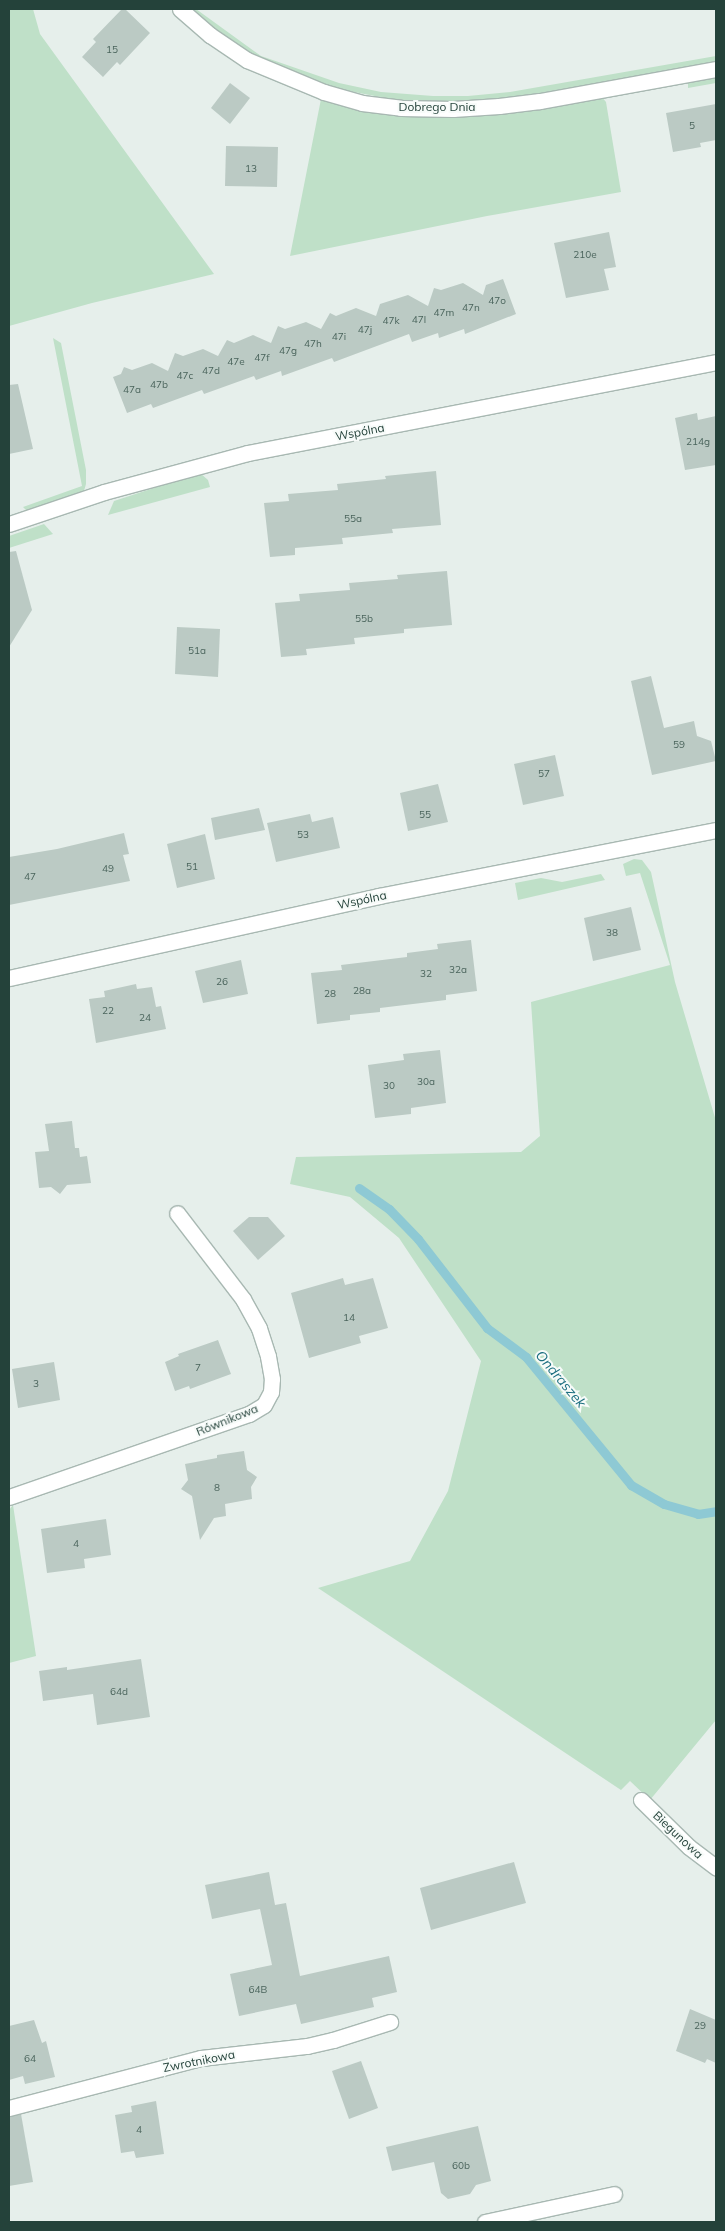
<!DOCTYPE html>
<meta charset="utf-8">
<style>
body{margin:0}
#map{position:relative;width:725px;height:2231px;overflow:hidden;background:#e6efeb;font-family:Mulish,sans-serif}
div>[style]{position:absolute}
.green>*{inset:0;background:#bfe0c8}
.stream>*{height:9px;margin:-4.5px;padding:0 4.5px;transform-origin:4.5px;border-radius:4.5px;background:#8ec9d4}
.building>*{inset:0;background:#bbcac4}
.roads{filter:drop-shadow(1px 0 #a8b8b2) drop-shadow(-1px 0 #a8b8b2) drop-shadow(0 1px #a8b8b2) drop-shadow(0 -1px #a8b8b2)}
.minor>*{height:15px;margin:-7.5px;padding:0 7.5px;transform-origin:7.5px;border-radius:7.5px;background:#fff}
span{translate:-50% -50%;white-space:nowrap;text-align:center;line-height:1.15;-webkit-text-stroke:4px #f7fbf9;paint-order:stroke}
.number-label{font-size:10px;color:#4a645c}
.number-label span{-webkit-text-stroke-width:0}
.street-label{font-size:12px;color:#24423a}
.water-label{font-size:14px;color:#1c6f80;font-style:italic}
.frame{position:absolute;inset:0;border:10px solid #24423a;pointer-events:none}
</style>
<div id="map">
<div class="green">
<i style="clip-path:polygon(9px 9px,33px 9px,40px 34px,214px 274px,92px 303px,9px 326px)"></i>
<i style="clip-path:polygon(189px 9px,196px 9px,261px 56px,339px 83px,381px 92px,433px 96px,468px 96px,510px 92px,716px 56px,716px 62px,539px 95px,454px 103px,400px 101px,324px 86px,249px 54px)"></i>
<i style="clip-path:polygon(716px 76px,716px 83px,688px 88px,688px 81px)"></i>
<i style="clip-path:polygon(601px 96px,606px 102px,621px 192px,487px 216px,290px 256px,321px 99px,361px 108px)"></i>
<i style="clip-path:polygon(53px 338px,61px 343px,86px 470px,86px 484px,84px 491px,28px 512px,23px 507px,82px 486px)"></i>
<i style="clip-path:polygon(200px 473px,208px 480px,210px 487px,108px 515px,114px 501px)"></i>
<i style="clip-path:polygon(44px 524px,53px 534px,9px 548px,9px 536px)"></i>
<i style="clip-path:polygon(634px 859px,642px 860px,651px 872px,675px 982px,716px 1121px,716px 1720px,650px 1800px,630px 1781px,621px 1790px,318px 1588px,410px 1561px,448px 1491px,481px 1361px,399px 1238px,350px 1197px,290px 1184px,296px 1157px,521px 1152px,540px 1136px,531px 1002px,670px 965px,640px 873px,626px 876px,623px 864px)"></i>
<i style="clip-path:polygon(601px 874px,605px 880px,518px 900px,515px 883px,541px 878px,562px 882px)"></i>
<i style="clip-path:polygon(13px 1505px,36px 1656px,9px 1663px,9px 1510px)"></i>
</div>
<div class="stream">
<i style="left:359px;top:1188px;width:37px;rotate:35deg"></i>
<i style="left:389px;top:1209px;width:42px;rotate:46deg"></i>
<i style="left:418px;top:1239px;width:113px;rotate:52.2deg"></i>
<i style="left:487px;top:1328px;width:49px;rotate:36.6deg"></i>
<i style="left:526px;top:1357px;width:166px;rotate:50.6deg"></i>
<i style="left:631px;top:1485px;width:38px;rotate:30deg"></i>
<i style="left:664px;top:1504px;width:35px;rotate:16deg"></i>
<i style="left:698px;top:1514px;width:18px;rotate:-9deg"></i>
</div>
<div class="building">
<i style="clip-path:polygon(122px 9px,125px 9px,150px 33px,120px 65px,117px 62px,103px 77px,82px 57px,96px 42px,93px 39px)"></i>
<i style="clip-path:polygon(230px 83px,250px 98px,230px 124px,211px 108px)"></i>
<i style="clip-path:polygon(716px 104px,716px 140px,700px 143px,701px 147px,673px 152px,666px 113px)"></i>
<i style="clip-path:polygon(226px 146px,278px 147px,277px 187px,225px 186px)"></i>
<i style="clip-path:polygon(609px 232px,616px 267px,604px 269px,609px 290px,566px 298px,554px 243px)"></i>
<i style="clip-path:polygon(503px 279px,516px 314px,465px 334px,464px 329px,439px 338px,438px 333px,412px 342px,409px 334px,334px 362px,332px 358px,282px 376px,281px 371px,256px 380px,254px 376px,204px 394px,202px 390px,153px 408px,151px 404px,127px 413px,113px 377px,121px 374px,124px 367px,132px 370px,152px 363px,168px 371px,175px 353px,183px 356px,203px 349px,218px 356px,227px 340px,234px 343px,253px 335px,271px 343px,278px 326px,285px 329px,306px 322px,321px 329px,330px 313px,336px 316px,356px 308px,376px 316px,380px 304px,408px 295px,428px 306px,434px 288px,441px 290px,463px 283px,483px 295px,486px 285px)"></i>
<i style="clip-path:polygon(18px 384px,33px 449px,9px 454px,9px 385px)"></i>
<i style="clip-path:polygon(697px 413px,698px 420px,716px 416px,716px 465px,685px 470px,675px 418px)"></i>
<i style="clip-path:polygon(436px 471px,441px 525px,392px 529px,393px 533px,342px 538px,343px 544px,295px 548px,295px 555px,270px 557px,264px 503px,289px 501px,288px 494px,338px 490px,337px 484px,386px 479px,385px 476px)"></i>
<i style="clip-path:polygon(16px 551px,32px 610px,9px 647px,9px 552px)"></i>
<i style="clip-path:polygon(447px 571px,452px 625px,404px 629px,404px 633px,354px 638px,355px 644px,306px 649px,307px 655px,281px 657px,275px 603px,300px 601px,299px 594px,350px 590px,349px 583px,398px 579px,397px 575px)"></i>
<i style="clip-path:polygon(177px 627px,220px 629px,218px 677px,175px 674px)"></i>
<i style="clip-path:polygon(651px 676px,664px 728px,694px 721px,697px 736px,711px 741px,716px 761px,652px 775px,631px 681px)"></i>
<i style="clip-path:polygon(555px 755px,564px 796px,523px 805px,514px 764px)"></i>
<i style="clip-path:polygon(438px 784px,448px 822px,408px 831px,400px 793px)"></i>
<i style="clip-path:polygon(259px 808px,265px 830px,215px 840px,211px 818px)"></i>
<i style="clip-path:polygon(310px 814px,312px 822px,333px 817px,340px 848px,276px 862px,267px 823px)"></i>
<i style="clip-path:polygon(124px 833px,129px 854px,123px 855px,130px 881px,9px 905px,9px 857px,57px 849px)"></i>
<i style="clip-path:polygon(205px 834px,215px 879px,177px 888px,167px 844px)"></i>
<i style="clip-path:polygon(631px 907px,641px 950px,593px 961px,584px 918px)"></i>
<i style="clip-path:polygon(471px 940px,477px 991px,446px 995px,446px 1000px,380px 1008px,380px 1012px,350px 1015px,350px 1020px,317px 1024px,311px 973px,342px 970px,341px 965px,407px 957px,407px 953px,438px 949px,437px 944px)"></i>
<i style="clip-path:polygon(241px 960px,248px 994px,203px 1003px,195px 971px)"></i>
<i style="clip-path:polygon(136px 984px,137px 989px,152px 987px,156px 1007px,161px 1006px,166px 1029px,96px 1043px,89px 999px,105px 997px,104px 991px)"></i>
<i style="clip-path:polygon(440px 1050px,446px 1103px,411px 1108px,411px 1114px,375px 1118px,368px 1065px,404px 1060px,403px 1054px)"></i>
<i style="clip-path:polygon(72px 1121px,75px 1148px,79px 1148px,80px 1157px,87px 1156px,91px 1183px,67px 1185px,60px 1194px,51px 1187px,39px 1188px,35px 1152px,49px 1151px,45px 1124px)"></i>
<i style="clip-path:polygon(249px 1217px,268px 1217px,285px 1236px,258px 1260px,233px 1231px)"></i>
<i style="clip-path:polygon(343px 1278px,345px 1285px,373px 1278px,388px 1328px,359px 1336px,361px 1343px,309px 1358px,291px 1293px)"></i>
<i style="clip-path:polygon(218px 1340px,231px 1374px,190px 1389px,189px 1386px,175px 1391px,165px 1362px,179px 1356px,178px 1354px)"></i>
<i style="clip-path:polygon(54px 1362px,60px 1400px,18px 1408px,12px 1369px)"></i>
<i style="clip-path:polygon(244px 1451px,247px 1470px,257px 1477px,251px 1487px,252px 1499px,225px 1504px,226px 1516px,214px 1518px,200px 1540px,192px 1496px,181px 1489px,188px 1480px,185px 1464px,217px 1458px,217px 1455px)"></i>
<i style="clip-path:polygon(106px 1519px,111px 1555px,84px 1559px,85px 1568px,47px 1573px,41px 1529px)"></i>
<i style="clip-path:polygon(141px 1659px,150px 1717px,97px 1725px,93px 1694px,43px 1701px,39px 1671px,67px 1667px,67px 1670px)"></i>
<i style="clip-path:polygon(514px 1862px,526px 1903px,431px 1930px,420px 1888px)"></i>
<i style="clip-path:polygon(269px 1872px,275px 1905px,286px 1903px,300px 1976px,389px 1956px,397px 1992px,372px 1998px,374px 2007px,301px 2024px,296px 2004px,239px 2016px,230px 1974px,272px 1965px,260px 1909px,212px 1919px,205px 1885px)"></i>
<i style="clip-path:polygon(690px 2009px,716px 2020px,716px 2063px,707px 2059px,705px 2063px,676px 2051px)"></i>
<i style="clip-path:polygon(34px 2020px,42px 2043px,46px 2041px,55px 2077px,25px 2084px,23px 2076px,9px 2080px,9px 2026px)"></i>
<i style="clip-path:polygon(361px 2061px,378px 2108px,349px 2119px,332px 2071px)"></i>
<i style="clip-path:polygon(156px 2101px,164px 2154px,136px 2158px,134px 2151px,121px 2153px,115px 2115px,132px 2112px,131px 2106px)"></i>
<i style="clip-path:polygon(21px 2114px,33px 2182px,9px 2186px,9px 2117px)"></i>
<i style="clip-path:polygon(478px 2126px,491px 2181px,476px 2185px,470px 2194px,448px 2199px,441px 2193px,434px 2162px,392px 2171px,386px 2147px)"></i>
</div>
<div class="roads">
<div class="minor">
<i style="left:180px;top:9px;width:40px;rotate:41deg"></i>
<i style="left:210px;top:35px;width:45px;rotate:34deg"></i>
<i style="left:247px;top:60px;width:83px;rotate:22.6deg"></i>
<i style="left:324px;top:92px;width:40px;rotate:16deg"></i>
<i style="left:362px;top:103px;width:39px;rotate:7deg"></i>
<i style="left:401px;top:108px;width:52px;rotate:1.1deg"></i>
<i style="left:453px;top:109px;width:46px;rotate:-3.7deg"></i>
<i style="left:499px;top:106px;width:41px;rotate:-7deg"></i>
<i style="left:540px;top:101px;width:179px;rotate:-10.3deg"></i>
<i style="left:9px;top:524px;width:100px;rotate:-18.6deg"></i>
<i style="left:104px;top:492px;width:149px;rotate:-15.2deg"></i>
<i style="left:248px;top:453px;width:477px;rotate:-11deg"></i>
<i style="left:9px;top:978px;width:379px;rotate:-12.5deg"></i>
<i style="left:379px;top:896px;width:343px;rotate:-11.1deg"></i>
<i style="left:9px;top:1497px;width:254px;rotate:-19.1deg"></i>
<i style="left:249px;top:1414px;width:17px;rotate:-31deg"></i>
<i style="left:264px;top:1405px;width:15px;rotate:-62deg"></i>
<i style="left:271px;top:1392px;width:13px;rotate:-86deg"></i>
<i style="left:272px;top:1379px;width:23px;rotate:-100deg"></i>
<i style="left:268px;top:1356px;width:29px;rotate:-108deg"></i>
<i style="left:259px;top:1328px;width:33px;rotate:-119deg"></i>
<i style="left:243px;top:1299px;width:108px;rotate:-127.5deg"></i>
<i style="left:641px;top:1800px;width:67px;rotate:44.4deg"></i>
<i style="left:689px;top:1847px;width:34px;rotate:37deg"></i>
<i style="left:9px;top:2108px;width:198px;rotate:-14.6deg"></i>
<i style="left:201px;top:2058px;width:107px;rotate:-6.5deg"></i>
<i style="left:307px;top:2046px;width:27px;rotate:-13deg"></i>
<i style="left:333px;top:2040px;width:60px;rotate:-17.5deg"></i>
<i style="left:485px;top:2222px;width:132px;rotate:-12.2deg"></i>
</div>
</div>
<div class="number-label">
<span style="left:112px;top:50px">15</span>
<span style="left:692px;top:126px">5</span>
<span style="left:251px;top:169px">13</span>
<span style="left:585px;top:255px">210e</span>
<span style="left:497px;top:301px">47o</span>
<span style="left:471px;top:308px">47n</span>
<span style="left:444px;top:313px">47m</span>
<span style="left:419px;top:320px">47l</span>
<span style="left:391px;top:321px">47k</span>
<span style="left:365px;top:330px">47j</span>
<span style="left:339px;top:337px">47i</span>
<span style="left:313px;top:344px">47h</span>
<span style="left:288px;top:351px">47g</span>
<span style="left:262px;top:358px">47f</span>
<span style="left:236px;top:362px">47e</span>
<span style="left:211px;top:371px">47d</span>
<span style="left:185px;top:376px">47c</span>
<span style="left:159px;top:385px">47b</span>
<span style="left:132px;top:390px">47a</span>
<span style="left:698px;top:442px">214g</span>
<span style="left:353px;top:519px">55a</span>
<span style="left:364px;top:619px">55b</span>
<span style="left:197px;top:651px">51a</span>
<span style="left:679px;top:745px">59</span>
<span style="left:544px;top:774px">57</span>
<span style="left:425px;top:815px">55</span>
<span style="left:303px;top:835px">53</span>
<span style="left:192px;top:867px">51</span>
<span style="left:108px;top:869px">49</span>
<span style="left:30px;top:877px">47</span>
<span style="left:612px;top:933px">38</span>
<span style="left:458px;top:970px">32a</span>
<span style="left:426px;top:974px">32</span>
<span style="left:222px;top:982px">26</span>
<span style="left:362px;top:991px">28a</span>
<span style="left:330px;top:994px">28</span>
<span style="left:108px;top:1011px">22</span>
<span style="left:145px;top:1018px">24</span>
<span style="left:426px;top:1082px">30a</span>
<span style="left:389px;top:1086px">30</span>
<span style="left:349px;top:1318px">14</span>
<span style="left:198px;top:1368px">7</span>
<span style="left:36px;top:1384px">3</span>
<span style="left:217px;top:1488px">8</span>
<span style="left:76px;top:1544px">4</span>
<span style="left:119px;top:1692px">64d</span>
<span style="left:258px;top:1990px">64B</span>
<span style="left:700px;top:2026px">29</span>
<span style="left:30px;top:2059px">64</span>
<span style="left:139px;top:2130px">4</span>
<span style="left:461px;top:2166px">60b</span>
</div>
<div class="street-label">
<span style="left:437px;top:107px">Dobrego Dnia</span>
<span style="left:360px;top:432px;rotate:-11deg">Wspólna</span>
<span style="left:362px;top:900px;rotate:-12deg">Wspólna</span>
<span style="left:227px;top:1420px;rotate:-22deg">Równikowa</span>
<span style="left:678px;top:1835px;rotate:43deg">Biegunowa</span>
<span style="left:199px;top:2061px;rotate:-11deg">Zwrotnikowa</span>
</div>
<div class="water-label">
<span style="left:561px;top:1379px;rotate:50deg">Ondraszek</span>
</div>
<div class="frame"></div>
</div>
